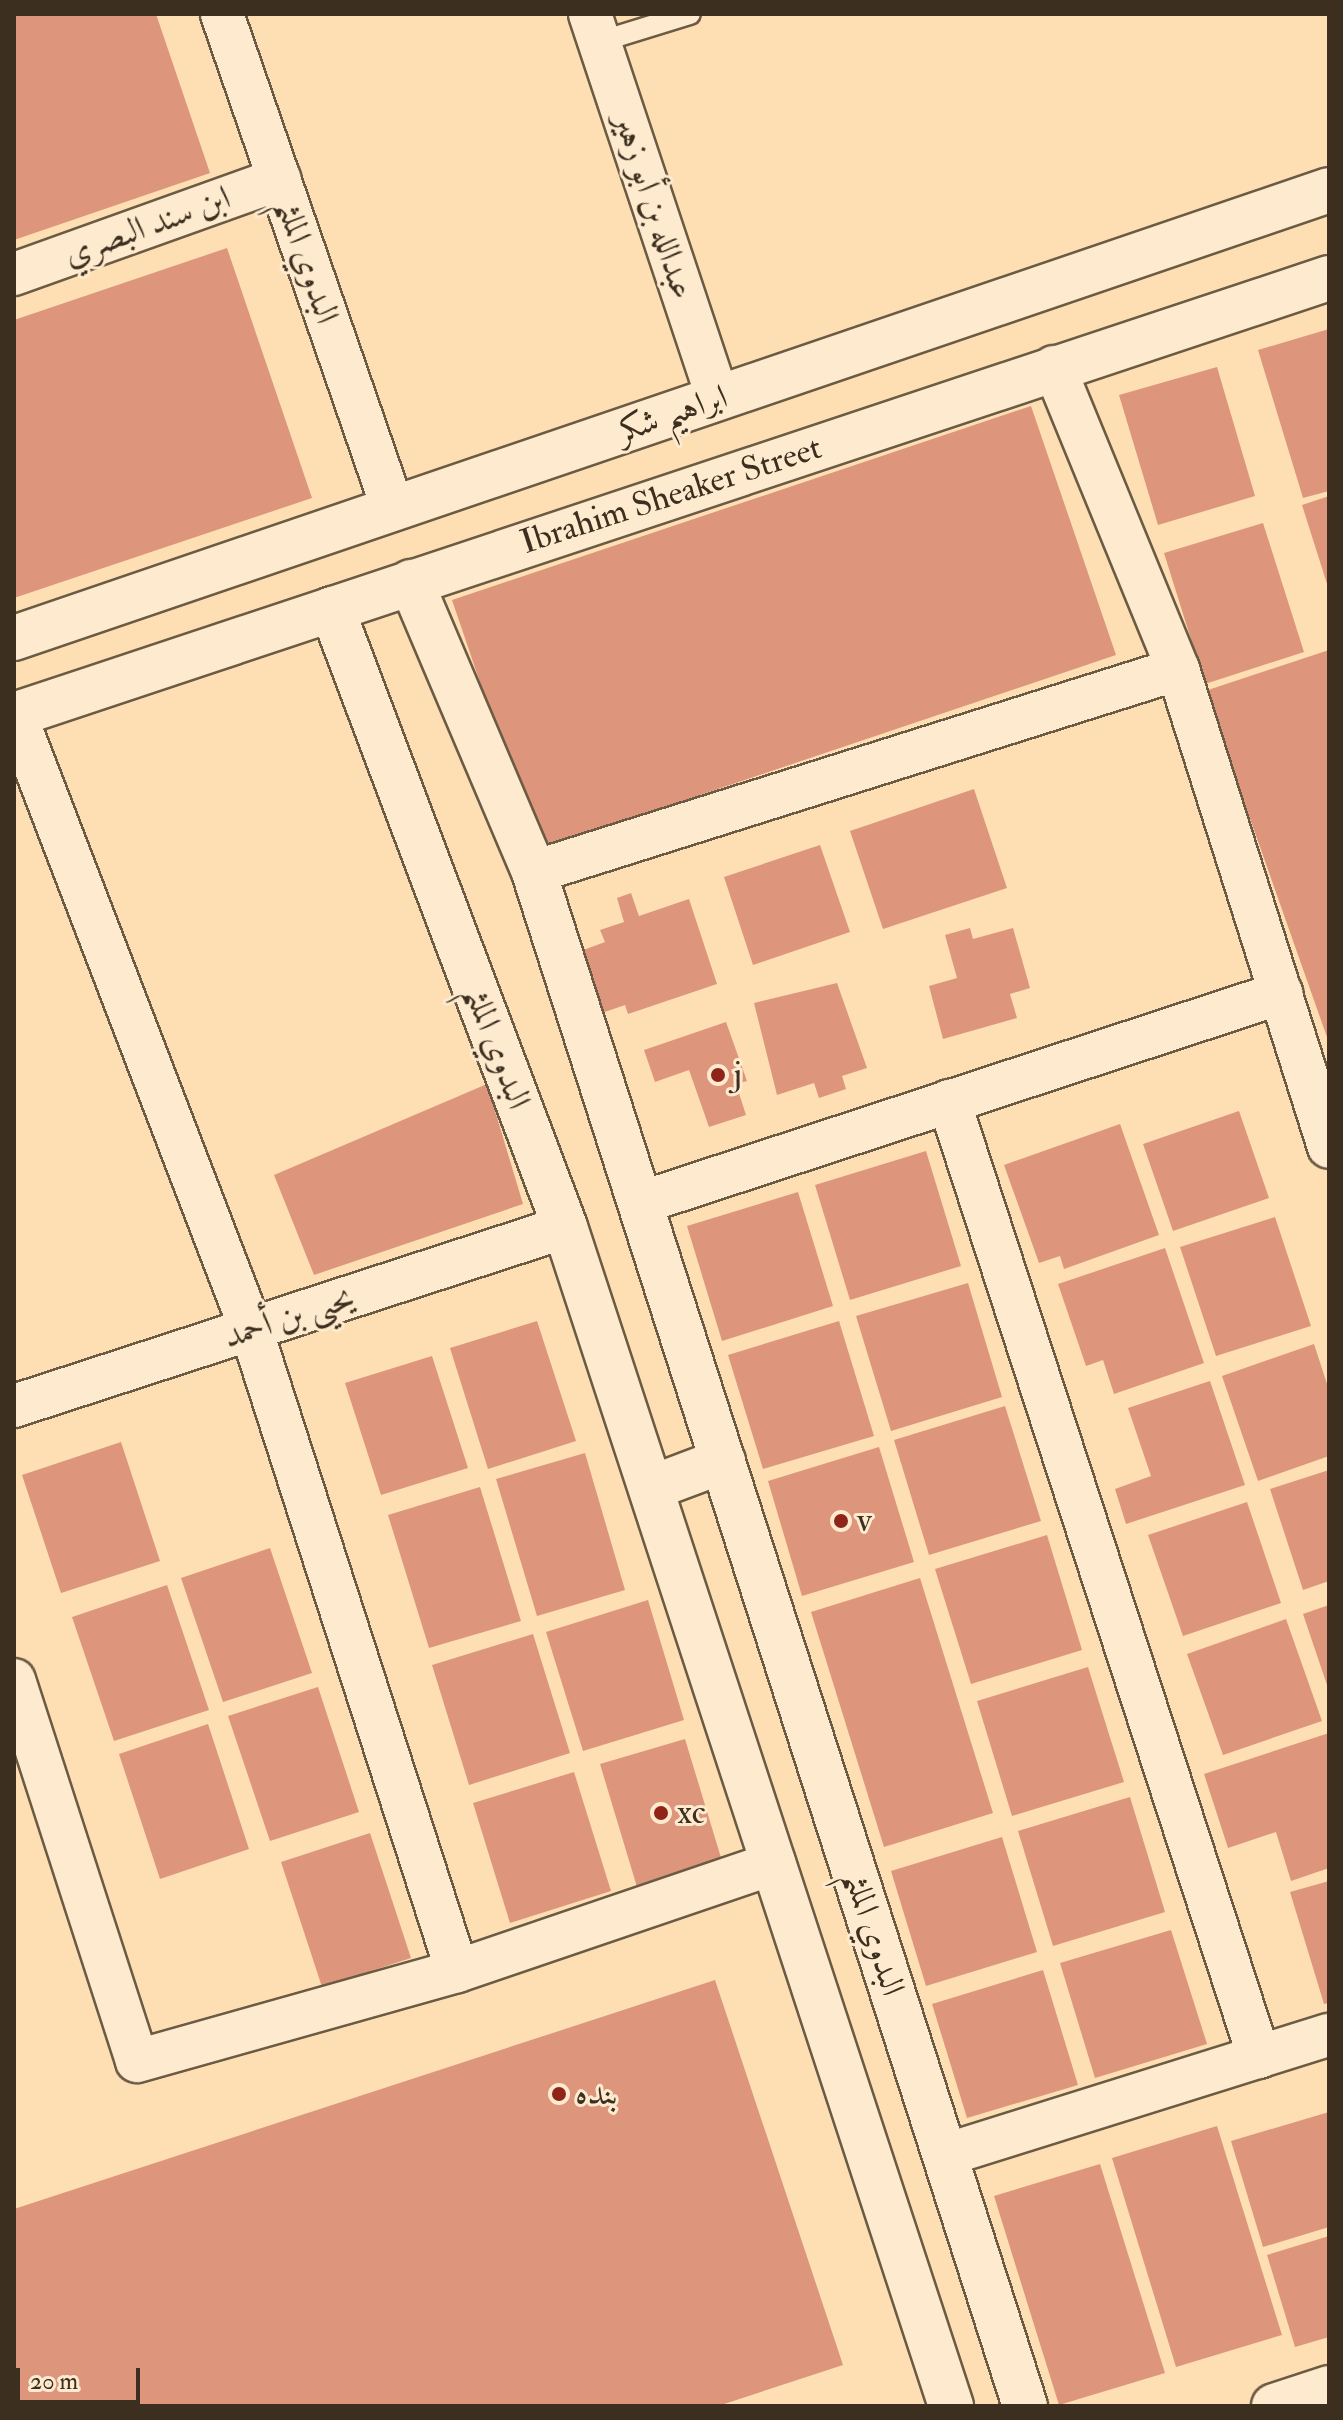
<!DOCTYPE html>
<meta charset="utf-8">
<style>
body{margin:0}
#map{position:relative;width:1343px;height:2420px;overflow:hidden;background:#fddfb3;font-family:"IM FELL Double Pica",Amiri,serif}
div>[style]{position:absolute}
.building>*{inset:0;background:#dd967b}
.roads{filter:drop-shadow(2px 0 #6c5b44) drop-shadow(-2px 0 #6c5b44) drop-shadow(0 2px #6c5b44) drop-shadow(0 -2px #6c5b44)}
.lane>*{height:20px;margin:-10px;padding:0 10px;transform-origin:10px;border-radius:10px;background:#feeace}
.street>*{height:42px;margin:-21px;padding:0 21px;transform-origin:21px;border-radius:21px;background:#feeace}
.secondary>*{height:44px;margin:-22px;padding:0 22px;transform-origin:22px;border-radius:22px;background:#feeace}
.dots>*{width:22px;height:22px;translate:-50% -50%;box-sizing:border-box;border:4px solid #feeace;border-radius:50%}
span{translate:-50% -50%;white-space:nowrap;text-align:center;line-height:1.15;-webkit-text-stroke:6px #feeace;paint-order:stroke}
.street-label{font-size:34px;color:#3c2f1f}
.poi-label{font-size:34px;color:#3c2f1f}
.left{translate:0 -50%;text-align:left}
.frame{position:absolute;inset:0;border:16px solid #3c2f1f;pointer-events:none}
.scale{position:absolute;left:16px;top:2368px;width:124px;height:36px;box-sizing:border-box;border:4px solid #3c2f1f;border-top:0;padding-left:10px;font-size:24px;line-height:28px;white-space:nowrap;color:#3c2f1f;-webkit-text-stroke:6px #feeace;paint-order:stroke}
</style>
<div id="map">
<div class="building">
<i style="clip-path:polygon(14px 14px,156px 14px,210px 173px,14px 240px)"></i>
<i style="clip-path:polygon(227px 248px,312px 498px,14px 598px,14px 320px)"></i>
<i style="clip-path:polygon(1329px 329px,1329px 491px,1303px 498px,1258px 350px)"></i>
<i style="clip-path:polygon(1217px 367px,1255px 496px,1158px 525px,1119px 395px)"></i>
<i style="clip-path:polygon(1031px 406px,1116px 655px,537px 850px,452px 600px)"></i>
<i style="clip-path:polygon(1329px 496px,1329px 587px,1328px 587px,1302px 505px)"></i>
<i style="clip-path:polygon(1263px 523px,1304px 652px,1205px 684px,1164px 553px)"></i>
<i style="clip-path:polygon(1329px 650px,1329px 1040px,1328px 1040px,1205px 691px)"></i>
<i style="clip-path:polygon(974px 789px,1007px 888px,883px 929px,850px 831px)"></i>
<i style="clip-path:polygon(820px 845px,850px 932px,753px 965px,724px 877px)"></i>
<i style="clip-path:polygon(631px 893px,639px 916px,689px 899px,717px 984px,628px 1014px,625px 1005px,599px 1014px,578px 952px,605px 942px,600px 930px,624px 922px,617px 898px)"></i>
<i style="clip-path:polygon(970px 928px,973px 939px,1013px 928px,1030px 988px,1010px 994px,1017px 1018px,943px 1039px,929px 986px,957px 978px,945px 935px)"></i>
<i style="clip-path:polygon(837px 983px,867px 1068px,842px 1076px,846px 1089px,819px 1098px,814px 1083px,777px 1095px,754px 1003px)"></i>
<i style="clip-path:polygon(726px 1022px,747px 1081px,736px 1084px,746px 1115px,709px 1127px,689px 1070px,655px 1082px,644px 1050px)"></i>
<i style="clip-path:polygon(487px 1084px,523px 1204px,314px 1275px,274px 1175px)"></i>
<i style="clip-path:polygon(1239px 1111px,1269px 1198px,1173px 1231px,1143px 1144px)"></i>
<i style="clip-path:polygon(1120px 1124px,1159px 1235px,1064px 1269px,1060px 1256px,1039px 1263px,1004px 1165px)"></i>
<i style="clip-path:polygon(926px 1151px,961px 1266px,850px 1300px,815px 1185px)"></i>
<i style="clip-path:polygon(798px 1192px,833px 1306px,722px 1341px,687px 1226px)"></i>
<i style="clip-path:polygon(1275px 1217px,1311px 1326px,1216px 1356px,1180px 1247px)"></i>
<i style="clip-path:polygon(1165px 1248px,1204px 1363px,1114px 1394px,1103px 1360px,1086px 1366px,1058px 1284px)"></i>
<i style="clip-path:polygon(968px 1283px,1002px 1397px,891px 1431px,856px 1316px)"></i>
<i style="clip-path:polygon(537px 1321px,576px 1441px,488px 1469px,450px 1348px)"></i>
<i style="clip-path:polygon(839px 1321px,874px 1436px,763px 1469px,728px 1355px)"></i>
<i style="clip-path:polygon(1314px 1344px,1329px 1390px,1329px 1456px,1258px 1481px,1222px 1376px)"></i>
<i style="clip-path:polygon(432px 1356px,468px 1468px,381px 1495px,345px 1383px)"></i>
<i style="clip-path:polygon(1210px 1381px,1245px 1485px,1126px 1524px,1115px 1489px,1151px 1476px,1128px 1408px)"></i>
<i style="clip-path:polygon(1005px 1406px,1041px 1521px,929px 1555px,894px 1440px)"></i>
<i style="clip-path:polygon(121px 1442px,160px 1561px,61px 1593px,22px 1475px)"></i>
<i style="clip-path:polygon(879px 1447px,914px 1562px,802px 1596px,768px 1481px)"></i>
<i style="clip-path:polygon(585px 1453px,625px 1590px,537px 1616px,496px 1479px)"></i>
<i style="clip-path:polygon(1329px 1470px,1329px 1581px,1303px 1590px,1270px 1489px)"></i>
<i style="clip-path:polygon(480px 1487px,521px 1621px,429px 1648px,388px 1515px)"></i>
<i style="clip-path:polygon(1247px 1502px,1281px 1603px,1183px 1636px,1148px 1535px)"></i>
<i style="clip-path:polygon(1047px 1535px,1082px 1650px,971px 1684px,935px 1569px)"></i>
<i style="clip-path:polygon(270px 1548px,312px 1673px,223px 1702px,181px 1578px)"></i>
<i style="clip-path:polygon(920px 1578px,993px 1813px,884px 1847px,811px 1612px)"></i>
<i style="clip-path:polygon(167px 1585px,209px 1710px,114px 1741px,72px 1617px)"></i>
<i style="clip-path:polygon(648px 1600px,684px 1720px,583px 1751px,546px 1632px)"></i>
<i style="clip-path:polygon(1329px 1605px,1329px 1688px,1328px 1688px,1303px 1614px)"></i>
<i style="clip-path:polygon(1286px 1619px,1322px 1721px,1223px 1755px,1187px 1654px)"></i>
<i style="clip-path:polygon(533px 1634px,570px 1753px,469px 1785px,432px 1665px)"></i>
<i style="clip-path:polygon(1088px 1667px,1124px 1782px,1012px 1816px,977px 1701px)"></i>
<i style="clip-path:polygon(318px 1687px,359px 1812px,270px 1841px,228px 1716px)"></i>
<i style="clip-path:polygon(208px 1724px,249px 1849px,160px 1879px,119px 1754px)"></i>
<i style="clip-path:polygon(1329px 1733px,1329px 1868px,1291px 1881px,1276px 1832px,1228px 1848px,1204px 1774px)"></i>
<i style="clip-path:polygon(685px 1739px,722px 1861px,637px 1887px,600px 1764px)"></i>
<i style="clip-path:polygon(574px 1772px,611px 1891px,510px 1923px,473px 1803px)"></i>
<i style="clip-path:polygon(1130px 1797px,1165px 1912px,1053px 1946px,1018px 1831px)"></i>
<i style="clip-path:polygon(370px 1833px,411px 1958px,322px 1987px,281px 1862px)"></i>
<i style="clip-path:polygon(1002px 1837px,1037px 1952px,926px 1986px,891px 1871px)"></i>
<i style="clip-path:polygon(1329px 1881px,1329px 2003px,1324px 2004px,1290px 1892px)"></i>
<i style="clip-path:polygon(1171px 1930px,1207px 2044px,1095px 2078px,1060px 1963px)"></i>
<i style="clip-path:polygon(1043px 1970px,1078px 2085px,967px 2118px,932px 2004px)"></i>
<i style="clip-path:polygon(715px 1980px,843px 2365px,718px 2406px,14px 2406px,14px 2209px)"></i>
<i style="clip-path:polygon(1329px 2112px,1329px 2227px,1263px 2247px,1231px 2141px)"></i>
<i style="clip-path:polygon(1217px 2126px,1282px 2335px,1176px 2367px,1112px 2158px)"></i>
<i style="clip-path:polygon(1100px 2164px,1165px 2373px,1059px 2405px,994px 2196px)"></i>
<i style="clip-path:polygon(1329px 2236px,1329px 2337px,1295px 2347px,1267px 2255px)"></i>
</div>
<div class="roads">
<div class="lane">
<i style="left:599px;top:42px;width:95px;rotate:-17.1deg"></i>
</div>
<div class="street">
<i style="left:222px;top:14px;width:524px;rotate:70.94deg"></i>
<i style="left:590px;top:14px;width:405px;rotate:71.6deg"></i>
<i style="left:14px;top:274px;width:282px;rotate:-19.7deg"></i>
<i style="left:1054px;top:367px;width:326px;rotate:67.7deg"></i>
<i style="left:1178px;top:669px;width:501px;rotate:72.47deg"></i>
<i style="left:15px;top:714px;width:659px;rotate:69.01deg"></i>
<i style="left:251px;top:1329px;width:674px;rotate:72.21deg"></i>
<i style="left:534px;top:872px;width:675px;rotate:-17.5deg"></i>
<i style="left:949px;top:1101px;width:1005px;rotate:72.03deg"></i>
<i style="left:640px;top:1203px;width:675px;rotate:-18.14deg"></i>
<i style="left:14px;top:1406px;width:579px;rotate:-18deg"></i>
<i style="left:14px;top:1680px;width:400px;rotate:72.1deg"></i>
<i style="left:137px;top:2061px;width:332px;rotate:-15.7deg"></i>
<i style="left:457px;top:1971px;width:335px;rotate:-18.8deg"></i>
<i style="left:945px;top:2155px;width:402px;rotate:-17.4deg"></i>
</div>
<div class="secondary">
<i style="left:411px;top:582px;width:315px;rotate:67deg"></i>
<i style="left:534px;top:872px;width:1611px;rotate:72.25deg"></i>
<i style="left:332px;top:609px;width:660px;rotate:69.34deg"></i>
<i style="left:565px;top:1227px;width:1241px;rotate:71.87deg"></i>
<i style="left:14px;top:638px;width:1389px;rotate:-18.81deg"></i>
<i style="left:14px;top:715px;width:1386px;rotate:-18.38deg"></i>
<i style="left:651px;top:1488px;width:77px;rotate:-20.6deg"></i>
<i style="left:1274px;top:2406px;width:58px;rotate:-18.1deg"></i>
</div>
</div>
<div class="dots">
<i style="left:718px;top:1075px;background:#8f2418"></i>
<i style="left:841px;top:1521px;background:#8f2418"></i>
<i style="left:661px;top:1813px;background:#8f2418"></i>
<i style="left:559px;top:2094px;background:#8f2418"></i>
</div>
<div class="street-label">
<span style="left:654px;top:206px;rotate:72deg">عبدالله بن أبو زهير</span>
<span style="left:147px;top:226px;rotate:-20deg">ابن سند البصري</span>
<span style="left:307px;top:261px;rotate:71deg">البدوي الملثم</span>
<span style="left:672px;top:414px;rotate:-19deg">ابراهيم شكر</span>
<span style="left:671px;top:495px;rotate:-18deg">Ibrahim Sheaker Street</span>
<span style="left:497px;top:1047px;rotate:69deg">البدوي الملثم</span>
<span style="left:289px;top:1317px;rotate:-18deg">يحيى بن أحمد</span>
<span style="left:874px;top:1933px;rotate:72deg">البدوي الملثم</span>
</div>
<div class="poi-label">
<span class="left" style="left:734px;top:1075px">j</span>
<span class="left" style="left:857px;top:1521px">v</span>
<span class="left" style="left:677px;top:1813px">xc</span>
<span class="left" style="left:575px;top:2094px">بنده</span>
</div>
<div class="frame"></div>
<div class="scale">20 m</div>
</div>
